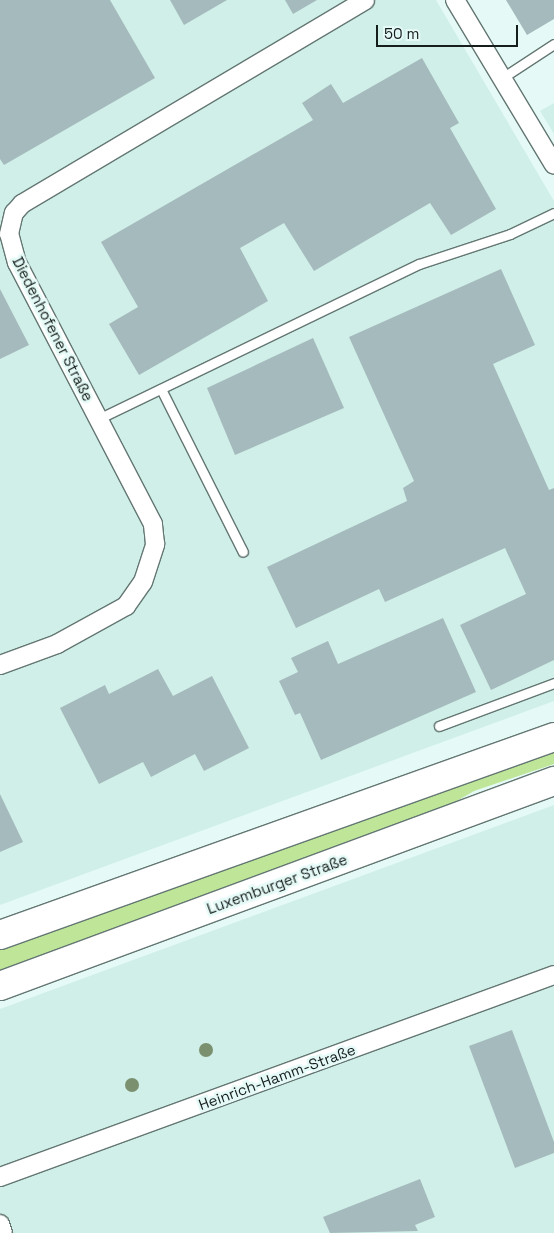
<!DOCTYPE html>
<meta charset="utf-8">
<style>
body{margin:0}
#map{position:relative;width:554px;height:1233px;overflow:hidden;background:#e5faf6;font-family:"Space Grotesk",sans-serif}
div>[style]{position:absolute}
.built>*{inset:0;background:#d0efe8}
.green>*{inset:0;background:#bee598}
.building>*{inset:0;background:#a5babd}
.roads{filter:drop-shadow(1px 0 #647773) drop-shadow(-1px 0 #647773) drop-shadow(0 1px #647773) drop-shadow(0 -1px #647773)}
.lane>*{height:9px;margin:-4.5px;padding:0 4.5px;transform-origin:4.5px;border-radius:4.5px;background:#fff}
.street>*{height:18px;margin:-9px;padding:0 9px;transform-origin:9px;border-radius:9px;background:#fff}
.primary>*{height:28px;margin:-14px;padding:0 14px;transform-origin:14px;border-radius:14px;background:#fff}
.trees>*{width:14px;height:14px;margin:-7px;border-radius:50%;background:#7a906f}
span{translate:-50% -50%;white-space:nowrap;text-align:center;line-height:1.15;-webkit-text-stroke:5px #e5faf6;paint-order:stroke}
.street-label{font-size:15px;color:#161e1c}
.scale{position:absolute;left:376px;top:25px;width:142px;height:22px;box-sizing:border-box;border:2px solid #161e1c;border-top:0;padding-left:6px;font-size:15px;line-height:18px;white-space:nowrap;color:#161e1c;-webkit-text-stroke:4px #e5faf6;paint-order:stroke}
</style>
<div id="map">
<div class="built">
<i style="clip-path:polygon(0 0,436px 0,554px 201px,554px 701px,0 905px)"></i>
<i style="clip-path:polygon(554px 103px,554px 134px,540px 111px)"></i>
<i style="clip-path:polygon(554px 805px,554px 1233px,0 1233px,0 1009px)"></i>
</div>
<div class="green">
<i style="clip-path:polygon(554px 747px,554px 764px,474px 791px,431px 816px,0 973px,0 948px)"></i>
</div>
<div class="building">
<i style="clip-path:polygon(0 0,110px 0,155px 78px,4px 165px,0 159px)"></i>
<i style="clip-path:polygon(170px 0,227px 0,184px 25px)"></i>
<i style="clip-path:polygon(285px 0,317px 0,293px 14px)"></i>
<i style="clip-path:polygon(506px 0,554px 0,554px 19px,527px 35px)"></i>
<i style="clip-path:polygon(422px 58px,459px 123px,450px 128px,496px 209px,451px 235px,430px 203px,314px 271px,284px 223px,240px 248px,268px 301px,139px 375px,109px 324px,138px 307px,101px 242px,313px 120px,302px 103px,331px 84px,343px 103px)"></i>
<i style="clip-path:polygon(501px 269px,535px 345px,493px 364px,549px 490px,554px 488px,554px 660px,491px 690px,460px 625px,526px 594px,505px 548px,385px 602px,379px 589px,296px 628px,267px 567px,407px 501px,403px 488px,414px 481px,349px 337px)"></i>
<i style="clip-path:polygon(0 289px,29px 345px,0 359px)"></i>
<i style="clip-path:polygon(313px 338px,344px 408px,235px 455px,207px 388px)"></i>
<i style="clip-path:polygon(443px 618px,476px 692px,321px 760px,300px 713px,295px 715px,279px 681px,298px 672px,291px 658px,328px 641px,338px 664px)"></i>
<i style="clip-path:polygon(158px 669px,173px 696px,212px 676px,249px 748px,204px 771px,195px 754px,151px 777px,143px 762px,99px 784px,60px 708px,105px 685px,109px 694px)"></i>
<i style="clip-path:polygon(0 794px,23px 842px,0 852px)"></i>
<i style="clip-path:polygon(512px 1030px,554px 1142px,554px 1153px,515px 1168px,469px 1046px)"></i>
<i style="clip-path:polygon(420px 1179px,435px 1217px,415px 1225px,418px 1231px,330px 1233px,323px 1217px)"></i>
</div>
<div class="roads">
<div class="lane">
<i style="left:502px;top:78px;width:62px;rotate:-33.2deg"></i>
<i style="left:161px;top:389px;width:182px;rotate:63.3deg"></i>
<i style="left:98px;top:419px;width:356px;rotate:-25.8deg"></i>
<i style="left:419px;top:264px;width:96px;rotate:-18.2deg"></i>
<i style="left:510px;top:234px;width:49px;rotate:-25.5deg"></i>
<i style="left:439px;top:726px;width:123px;rotate:-20.5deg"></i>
</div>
<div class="street">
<i style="left:455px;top:0;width:192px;rotate:59deg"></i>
<i style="left:0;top:665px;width:61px;rotate:-20.2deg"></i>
<i style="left:57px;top:644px;width:79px;rotate:-28.8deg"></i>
<i style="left:126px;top:606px;width:29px;rotate:-55deg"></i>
<i style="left:143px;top:582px;width:40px;rotate:-72deg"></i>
<i style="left:155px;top:544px;width:20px;rotate:-96deg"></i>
<i style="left:153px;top:524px;width:294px;rotate:-117.5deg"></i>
<i style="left:17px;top:263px;width:30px;rotate:-105deg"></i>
<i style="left:9px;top:234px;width:22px;rotate:-77deg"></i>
<i style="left:14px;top:213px;width:12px;rotate:-48deg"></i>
<i style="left:22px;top:204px;width:399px;rotate:-30.7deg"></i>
<i style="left:0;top:1177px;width:590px;rotate:-20.03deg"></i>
<i style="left:0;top:1224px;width:9px;rotate:72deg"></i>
</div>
<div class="primary">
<i style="left:0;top:935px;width:588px;rotate:-19.67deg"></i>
<i style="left:0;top:986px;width:591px;rotate:-20.31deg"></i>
</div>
</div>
<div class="trees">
<i style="left:206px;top:1050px"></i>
<i style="left:132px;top:1085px"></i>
</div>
<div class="street-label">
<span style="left:53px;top:329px;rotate:63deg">Diedenhofener Straße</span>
<span style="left:277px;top:884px;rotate:-20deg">Luxemburger Straße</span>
<span style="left:277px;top:1077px;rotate:-20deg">Heinrich-Hamm-Straße</span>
</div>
<div class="scale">50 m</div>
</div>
